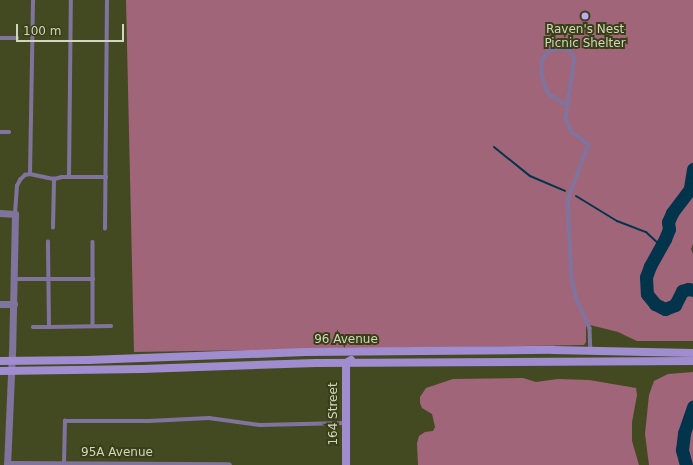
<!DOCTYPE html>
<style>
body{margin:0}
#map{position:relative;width:693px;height:465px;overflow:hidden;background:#434a21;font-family:"DejaVu Sans",sans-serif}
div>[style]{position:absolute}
.forest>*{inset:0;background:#a1657a}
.stream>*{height:2px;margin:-1px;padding:0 1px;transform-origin:1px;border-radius:1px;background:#02344c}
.river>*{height:13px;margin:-6.5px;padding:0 6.5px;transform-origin:6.5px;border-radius:6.5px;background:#02344c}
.lane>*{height:3.5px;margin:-1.75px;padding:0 1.75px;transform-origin:1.75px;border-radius:1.75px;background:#80749e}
.street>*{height:7px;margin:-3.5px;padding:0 3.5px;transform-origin:3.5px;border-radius:3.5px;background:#80749e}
.secondary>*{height:8px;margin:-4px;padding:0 4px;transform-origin:4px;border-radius:4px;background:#a08dcf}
.dots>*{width:11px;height:11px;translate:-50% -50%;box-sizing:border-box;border:2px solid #393f16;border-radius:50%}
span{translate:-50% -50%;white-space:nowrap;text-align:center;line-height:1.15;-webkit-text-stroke:4px #393f16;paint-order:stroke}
.poi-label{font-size:12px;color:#d1d6bf}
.street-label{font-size:12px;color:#d1d6bf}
.scale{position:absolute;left:16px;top:24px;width:108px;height:18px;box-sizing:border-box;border:2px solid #d1d6bf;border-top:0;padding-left:5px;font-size:12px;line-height:14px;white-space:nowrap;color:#d1d6bf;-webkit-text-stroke:3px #393f16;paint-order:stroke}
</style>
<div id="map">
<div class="forest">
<i style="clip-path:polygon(126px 0,693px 0,693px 244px,691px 249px,693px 254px,693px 341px,637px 341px,618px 332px,586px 324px,586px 342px,584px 345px,134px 352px)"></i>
<i style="clip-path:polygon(693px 372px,693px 465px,649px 465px,645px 434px,649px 395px,654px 381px,668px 374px)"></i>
<i style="clip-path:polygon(523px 378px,536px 382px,558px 379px,589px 380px,636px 388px,637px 395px,632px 422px,632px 441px,639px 465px,418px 465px,417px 443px,419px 436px,425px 432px,433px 431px,435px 427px,432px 414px,422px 408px,420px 403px,420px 397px,426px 388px,453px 379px)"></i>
</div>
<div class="stream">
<i style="left:494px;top:147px;width:46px;rotate:38.9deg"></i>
<i style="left:530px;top:176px;width:38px;rotate:23deg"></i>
<i style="left:576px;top:196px;width:48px;rotate:31.4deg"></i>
<i style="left:617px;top:221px;width:31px;rotate:21deg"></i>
<i style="left:646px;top:232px;width:22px;rotate:43deg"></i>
</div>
<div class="river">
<i style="left:693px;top:169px;width:20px;rotate:99deg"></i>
<i style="left:690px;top:189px;width:30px;rotate:127deg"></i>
<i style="left:672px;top:213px;width:10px;rotate:114deg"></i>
<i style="left:668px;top:222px;width:7px;rotate:82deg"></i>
<i style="left:669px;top:229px;width:11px;rotate:112deg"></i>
<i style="left:665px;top:239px;width:31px;rotate:119deg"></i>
<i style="left:650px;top:266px;width:12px;rotate:110deg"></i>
<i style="left:646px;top:277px;width:17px;rotate:87deg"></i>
<i style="left:647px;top:294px;width:13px;rotate:51deg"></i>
<i style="left:655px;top:304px;width:11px;rotate:27deg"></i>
<i style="left:665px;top:309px;width:11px;rotate:-22deg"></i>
<i style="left:675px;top:305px;width:16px;rotate:-63deg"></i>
<i style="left:682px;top:291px;width:6px;rotate:-18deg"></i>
<i style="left:688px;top:289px;width:5px;rotate:11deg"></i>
<i style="left:686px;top:465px;width:16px;rotate:-105deg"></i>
<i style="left:682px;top:450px;width:17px;rotate:-83deg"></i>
<i style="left:684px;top:433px;width:28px;rotate:-71deg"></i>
</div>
<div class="lane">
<i style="left:0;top:38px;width:17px"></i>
<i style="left:567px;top:106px;width:22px;rotate:-148deg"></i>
<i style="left:548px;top:94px;width:15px;rotate:-110deg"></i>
<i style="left:543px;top:80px;width:9px;rotate:-103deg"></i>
<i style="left:541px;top:71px;width:11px;rotate:-85deg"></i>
<i style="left:542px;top:60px;width:10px;rotate:-53deg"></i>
<i style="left:548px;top:52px;width:12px;rotate:-20deg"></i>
<i style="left:559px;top:48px;width:11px;rotate:10deg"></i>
<i style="left:570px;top:50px;width:9px;rotate:58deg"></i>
<i style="left:575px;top:58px;width:62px;rotate:98.4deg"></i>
<i style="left:566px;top:119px;width:14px;rotate:65deg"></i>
<i style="left:572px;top:132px;width:21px;rotate:37deg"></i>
<i style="left:589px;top:145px;width:59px;rotate:110.9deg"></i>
<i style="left:568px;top:200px;width:79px;rotate:87.1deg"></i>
<i style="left:572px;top:279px;width:18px;rotate:77deg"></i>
<i style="left:576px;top:297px;width:34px;rotate:66deg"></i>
<i style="left:590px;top:328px;width:23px;rotate:88deg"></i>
<i style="left:0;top:132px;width:9px"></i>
<i style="left:30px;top:174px;width:174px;rotate:-89deg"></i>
<i style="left:69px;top:177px;width:177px;rotate:-89.4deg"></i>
<i style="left:15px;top:214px;width:28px;rotate:-86deg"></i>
<i style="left:17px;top:186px;width:7px;rotate:-63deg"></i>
<i style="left:20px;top:180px;width:7px;rotate:-45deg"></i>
<i style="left:25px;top:175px;width:5px;rotate:-11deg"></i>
<i style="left:30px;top:174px;width:25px;rotate:12deg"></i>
<i style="left:54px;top:179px;width:8px;rotate:-14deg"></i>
<i style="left:62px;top:177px;width:44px"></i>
<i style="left:53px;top:228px;width:49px;rotate:-88.8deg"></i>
<i style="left:105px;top:229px;width:229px;rotate:-89.5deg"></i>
<i style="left:93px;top:242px;width:84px;rotate:90deg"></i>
<i style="left:14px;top:279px;width:79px"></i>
<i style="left:33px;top:327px;width:16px"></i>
<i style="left:49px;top:327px;width:85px;rotate:-90.7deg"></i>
<i style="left:49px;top:327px;width:62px;rotate:-0.9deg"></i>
<i style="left:64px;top:464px;width:43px;rotate:-88.7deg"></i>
<i style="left:65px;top:421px;width:84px"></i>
<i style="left:149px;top:421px;width:60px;rotate:-2.9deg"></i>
<i style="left:209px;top:418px;width:51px;rotate:7.8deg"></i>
<i style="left:260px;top:425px;width:85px;rotate:-1.3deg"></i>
</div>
<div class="street">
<i style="left:0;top:213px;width:15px;rotate:4deg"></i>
<i style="left:15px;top:214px;width:138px;rotate:91.2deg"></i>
<i style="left:12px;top:352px;width:113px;rotate:92.5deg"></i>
<i style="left:0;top:304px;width:14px"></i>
<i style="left:7px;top:464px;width:221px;rotate:0.3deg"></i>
</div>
<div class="secondary">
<i style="left:0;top:361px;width:88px;rotate:-0.7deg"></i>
<i style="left:88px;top:360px;width:217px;rotate:-2.1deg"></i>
<i style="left:305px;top:352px;width:248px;rotate:-0.5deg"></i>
<i style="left:553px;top:350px;width:140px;rotate:1.2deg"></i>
<i style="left:0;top:371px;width:142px;rotate:-0.8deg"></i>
<i style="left:142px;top:369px;width:174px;rotate:-2deg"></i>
<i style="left:316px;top:363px;width:377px;rotate:-0.3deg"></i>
<i style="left:346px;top:465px;width:102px;rotate:-90deg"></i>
<i style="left:346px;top:363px;width:6px;rotate:-31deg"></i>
</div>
<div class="dots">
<i style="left:585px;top:16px;background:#bea9f4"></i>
</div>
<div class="poi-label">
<span style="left:585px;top:37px">Raven's Nest<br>Picnic Shelter</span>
</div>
<div class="street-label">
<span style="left:346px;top:340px">96 Avenue</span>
<span style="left:334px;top:414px;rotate:-90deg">164 Street</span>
<span style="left:117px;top:453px">95A Avenue</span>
</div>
<div class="scale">100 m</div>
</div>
